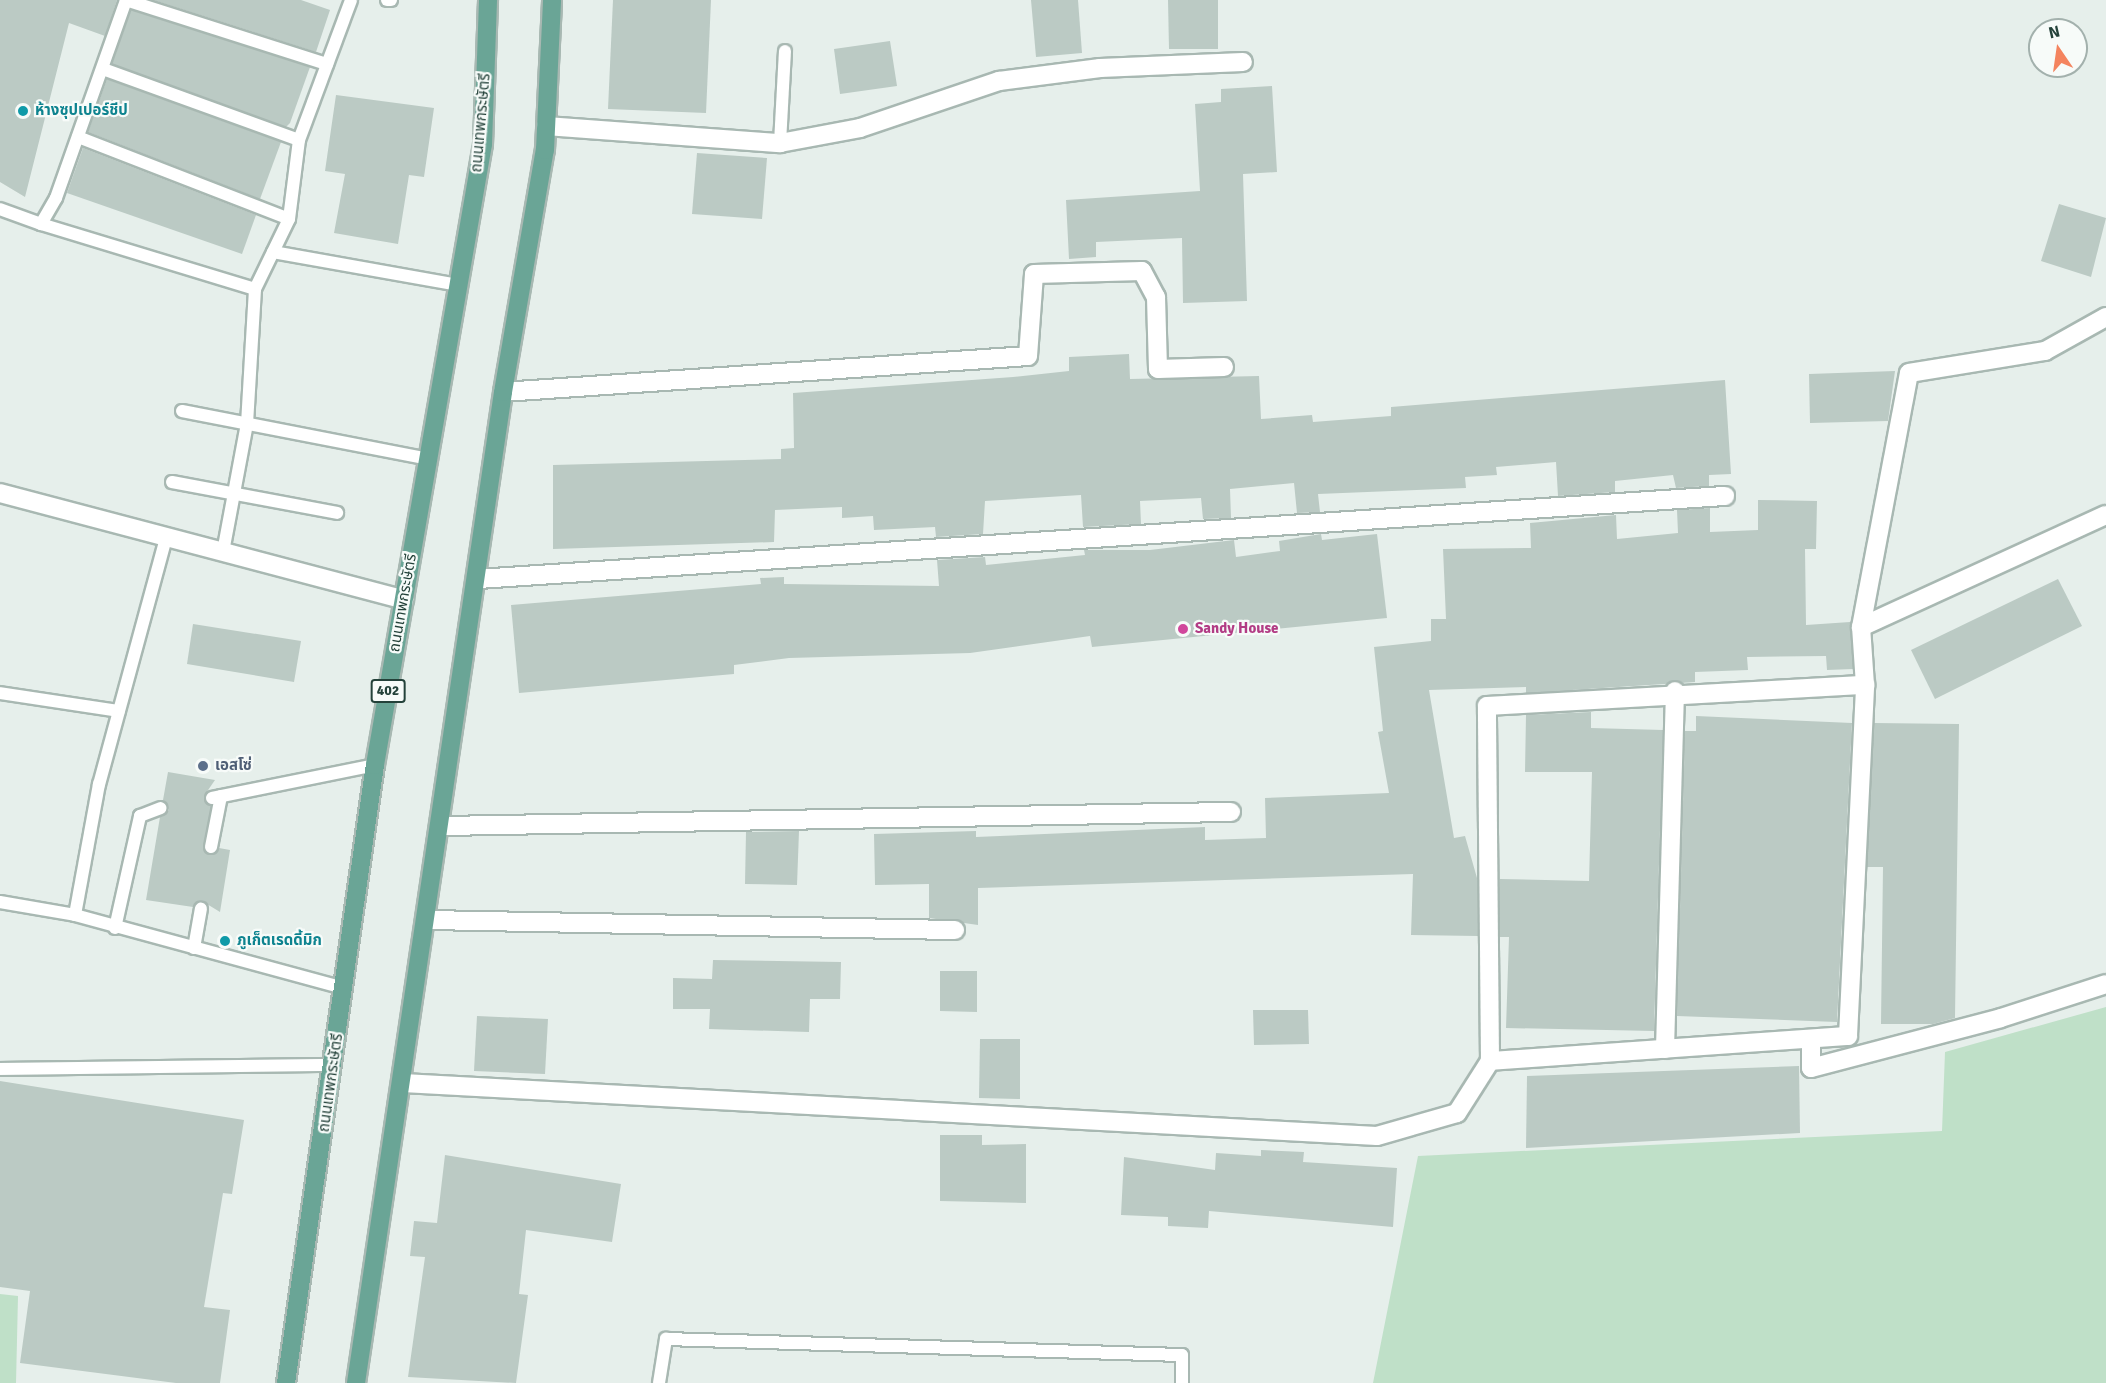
<!DOCTYPE html>
<meta charset="utf-8">
<style>
body{margin:0}
#map{position:relative;width:2106px;height:1383px;overflow:hidden;background:#e6efeb;font-family:Signika,"Noto Sans Thai",sans-serif}
div>[style]{position:absolute}
.green>*{inset:0;background:#bfe0c8}
.building>*{inset:0;background:#bbcac4}
.roads{filter:drop-shadow(2px 0 #a8b8b2) drop-shadow(-2px 0 #a8b8b2) drop-shadow(0 2px #a8b8b2) drop-shadow(0 -2px #a8b8b2)}
.service>*{height:12px;margin:-6px;padding:0 6px;transform-origin:6px;border-radius:6px;background:#fff}
.minor>*{height:18px;margin:-9px;padding:0 9px;transform-origin:9px;border-radius:9px;background:#fff}
.primary>*{height:18px;margin:-9px;padding:0 9px;transform-origin:9px;border-radius:9px;background:#6aa596}
.dots>*{width:16px;height:16px;translate:-50% -50%;box-sizing:border-box;border:3px solid #f7fbf9;border-radius:50%}
span{translate:-50% -50%;white-space:nowrap;text-align:center;line-height:1.15;-webkit-text-stroke:4.5px #f7fbf9;paint-order:stroke}
.shield-label span{padding:2px 4px;background:#f7fbf9;border:2px solid;border-radius:4px;-webkit-text-stroke-width:0}
.shield-label{font-size:14px;color:#24423a;font-weight:700}
.culture-label{font-size:15px;color:#0d838f;font-weight:700}
.left{translate:0 -50%;text-align:left}
.street-label{font-size:15px;color:#24423a}
.hotel-label{font-size:15px;color:#b23c85;font-weight:700}
.service-label{font-size:15px;color:#4e5e75;font-weight:700}
.north{position:absolute;left:2028px;top:18px;width:60px;height:60px;box-sizing:border-box;background:#f7fbf9;border:2px solid #a3b1ad;border-radius:50%;rotate:347deg;font-size:16px;font-weight:700;line-height:24px;text-align:center;color:#24423a}
.north::after{content:'';display:block;margin:auto;width:21px;height:27px;background:#f4845f;clip-path:polygon(50% 0,100% 100%,50% 72%,0 100%)}
</style>
<div id="map">
<div class="green">
<i style="clip-path:polygon(2106px 1007px,2106px 1383px,1373px 1383px,1418px 1156px,1942px 1131px,1945px 1052px)"></i>
<i style="clip-path:polygon(0 1294px,18px 1296px,16px 1383px,0 1383px)"></i>
</div>
<div class="building">
<i style="clip-path:polygon(0 0,117px 0,105px 36px,69px 23px,25px 197px,0 182px)"></i>
<i style="clip-path:polygon(153px 0,301px 0,330px 10px,316px 52px)"></i>
<i style="clip-path:polygon(613px 0,711px 0,706px 113px,608px 109px)"></i>
<i style="clip-path:polygon(1031px 0,1078px 0,1082px 53px,1036px 57px)"></i>
<i style="clip-path:polygon(1168px 0,1218px 0,1218px 49px,1169px 49px)"></i>
<i style="clip-path:polygon(131px 10px,310px 67px,290px 123px,286px 127px,112px 64px)"></i>
<i style="clip-path:polygon(890px 41px,897px 86px,840px 94px,834px 49px)"></i>
<i style="clip-path:polygon(107px 79px,281px 142px,260px 199px,88px 132px)"></i>
<i style="clip-path:polygon(1272px 86px,1277px 172px,1243px 174px,1247px 301px,1183px 303px,1182px 238px,1096px 242px,1096px 257px,1069px 259px,1066px 200px,1200px 191px,1195px 104px,1221px 102px,1221px 89px)"></i>
<i style="clip-path:polygon(336px 95px,434px 108px,424px 177px,409px 175px,398px 244px,334px 233px,345px 174px,325px 171px)"></i>
<i style="clip-path:polygon(83px 148px,256px 215px,242px 254px,67px 193px)"></i>
<i style="clip-path:polygon(697px 153px,767px 158px,762px 219px,692px 214px)"></i>
<i style="clip-path:polygon(2059px 204px,2106px 218px,2091px 277px,2041px 261px)"></i>
<i style="clip-path:polygon(1129px 354px,1130px 379px,1259px 376px,1261px 419px,1312px 415px,1313px 422px,1391px 416px,1391px 407px,1725px 380px,1731px 474px,1709px 475px,1709px 486px,1676px 488px,1673px 475px,1615px 481px,1615px 492px,1558px 496px,1556px 462px,1496px 467px,1497px 475px,1465px 477px,1466px 488px,1318px 494px,1320px 512px,1297px 513px,1294px 483px,1230px 489px,1231px 518px,1203px 519px,1201px 498px,1140px 501px,1141px 524px,1083px 527px,1081px 495px,985px 501px,983px 534px,936px 537px,935px 527px,874px 530px,873px 516px,842px 518px,842px 507px,775px 510px,774px 542px,553px 549px,553px 465px,781px 459px,781px 449px,794px 448px,793px 393px,1013px 377px,1069px 371px,1069px 357px)"></i>
<i style="clip-path:polygon(1895px 371px,1888px 421px,1810px 423px,1809px 374px)"></i>
<i style="clip-path:polygon(1758px 500px,1817px 501px,1816px 549px,1805px 549px,1806px 625px,1850px 622px,1853px 669px,1827px 670px,1826px 656px,1747px 657px,1748px 670px,1695px 672px,1695px 682px,1526px 693px,1526px 687px,1429px 690px,1454px 838px,1465px 836px,1477px 878px,1478px 936px,1411px 935px,1413px 874px,978px 888px,978px 925px,929px 918px,929px 884px,875px 885px,874px 834px,976px 831px,976px 837px,1205px 827px,1205px 840px,1266px 838px,1265px 798px,1389px 793px,1378px 732px,1383px 731px,1374px 647px,1431px 641px,1431px 619px,1446px 619px,1443px 549px,1531px 548px,1530px 523px,1616px 515px,1617px 539px,1678px 533px,1677px 510px,1710px 508px,1710px 532px,1758px 530px)"></i>
<i style="clip-path:polygon(1321px 534px,1322px 540px,1377px 534px,1387px 618px,1092px 647px,1090px 636px,970px 653px,789px 658px,734px 665px,734px 674px,519px 693px,511px 605px,761px 584px,760px 578px,784px 577px,784px 584px,939px 586px,937px 560px,985px 557px,986px 565px,1085px 555px,1084px 550px,1150px 550px,1234px 540px,1236px 557px,1280px 551px,1279px 541px)"></i>
<i style="clip-path:polygon(2058px 579px,2082px 626px,1935px 699px,1911px 650px)"></i>
<i style="clip-path:polygon(193px 624px,301px 641px,294px 682px,187px 664px)"></i>
<i style="clip-path:polygon(1591px 712px,1591px 728px,1663px 730px,1654px 1031px,1506px 1028px,1509px 937px,1500px 937px,1500px 879px,1589px 881px,1592px 772px,1525px 772px,1526px 715px)"></i>
<i style="clip-path:polygon(1696px 716px,1852px 723px,1837px 1022px,1677px 1016px,1685px 731px,1696px 731px)"></i>
<i style="clip-path:polygon(1874px 723px,1959px 724px,1955px 1018px,1933px 1024px,1881px 1024px,1883px 867px,1867px 867px)"></i>
<i style="clip-path:polygon(168px 772px,215px 780px,204px 796px,211px 806px,203px 846px,210px 855px,219px 848px,230px 850px,220px 912px,202px 901px,193px 907px,146px 900px,160px 817px,169px 810px,163px 800px)"></i>
<i style="clip-path:polygon(799px 831px,797px 885px,745px 884px,746px 832px)"></i>
<i style="clip-path:polygon(713px 960px,841px 962px,840px 999px,810px 999px,809px 1032px,709px 1029px,710px 1009px,673px 1009px,673px 978px,712px 979px)"></i>
<i style="clip-path:polygon(940px 971px,977px 971px,977px 1012px,940px 1011px)"></i>
<i style="clip-path:polygon(1253px 1010px,1308px 1010px,1309px 1044px,1254px 1045px)"></i>
<i style="clip-path:polygon(477px 1016px,548px 1019px,545px 1074px,474px 1071px)"></i>
<i style="clip-path:polygon(980px 1039px,1020px 1039px,1020px 1099px,979px 1098px)"></i>
<i style="clip-path:polygon(1799px 1066px,1800px 1133px,1526px 1148px,1527px 1076px)"></i>
<i style="clip-path:polygon(0 1081px,244px 1120px,232px 1194px,223px 1193px,204px 1307px,230px 1310px,220px 1383px,176px 1383px,20px 1363px,30px 1291px,0 1287px)"></i>
<i style="clip-path:polygon(940px 1135px,982px 1135px,982px 1145px,1026px 1144px,1026px 1203px,940px 1201px)"></i>
<i style="clip-path:polygon(1261px 1150px,1304px 1152px,1303px 1162px,1397px 1168px,1393px 1227px,1209px 1211px,1208px 1228px,1168px 1226px,1168px 1217px,1121px 1215px,1124px 1157px,1215px 1170px,1216px 1153px,1261px 1156px)"></i>
<i style="clip-path:polygon(445px 1155px,621px 1184px,612px 1242px,526px 1230px,519px 1294px,528px 1295px,516px 1383px,408px 1377px,425px 1257px,410px 1256px,414px 1221px,437px 1223px)"></i>
</div>
<div class="roads">
<div class="service">
<i style="left:387px;top:0;width:4px"></i>
<i style="left:103px;top:69px;width:208px;rotate:19.9deg"></i>
<i style="left:78px;top:137px;width:226px;rotate:21.2deg"></i>
<i style="left:780px;top:143px;width:92px;rotate:-86.9deg"></i>
<i style="left:0;top:209px;width:44px;rotate:20.1deg"></i>
<i style="left:273px;top:252px;width:189px;rotate:10.1deg"></i>
<i style="left:255px;top:289px;width:224px;rotate:-163.1deg"></i>
<i style="left:41px;top:224px;width:30px;rotate:-60deg"></i>
<i style="left:56px;top:198px;width:210px;rotate:-70.5deg"></i>
<i style="left:126px;top:0;width:211px;rotate:17.7deg"></i>
<i style="left:182px;top:411px;width:251px;rotate:11deg"></i>
<i style="left:172px;top:482px;width:168px;rotate:10.6deg"></i>
<i style="left:166px;top:538px;width:255px;rotate:105.2deg"></i>
<i style="left:99px;top:784px;width:133px;rotate:100.4deg"></i>
<i style="left:75px;top:915px;width:279px;rotate:15.2deg"></i>
<i style="left:223px;top:552px;width:130px;rotate:-79.4deg"></i>
<i style="left:247px;top:424px;width:135px;rotate:-86.6deg"></i>
<i style="left:255px;top:289px;width:78px;rotate:-64.1deg"></i>
<i style="left:289px;top:219px;width:80px;rotate:-82.8deg"></i>
<i style="left:299px;top:140px;width:149px;rotate:-69.6deg"></i>
<i style="left:0;top:693px;width:120px;rotate:8.6deg"></i>
<i style="left:212px;top:798px;width:166px;rotate:-11.4deg"></i>
<i style="left:211px;top:847px;width:52px;rotate:-78.9deg"></i>
<i style="left:0;top:902px;width:76px;rotate:9.8deg"></i>
<i style="left:115px;top:928px;width:115px;rotate:-77.4deg"></i>
<i style="left:140px;top:816px;width:22px;rotate:-21deg"></i>
<i style="left:194px;top:948px;width:40px;rotate:-80deg"></i>
<i style="left:0;top:1069px;width:334px;rotate:-0.7deg"></i>
<i style="left:659px;top:1383px;width:45px;rotate:-81deg"></i>
<i style="left:666px;top:1339px;width:516px;rotate:1.78deg"></i>
<i style="left:1182px;top:1355px;width:28px;rotate:90deg"></i>
</div>
<div class="minor">
<i style="left:546px;top:126px;width:235px;rotate:4.2deg"></i>
<i style="left:780px;top:143px;width:81px;rotate:-10.6deg"></i>
<i style="left:860px;top:128px;width:147px;rotate:-18.7deg"></i>
<i style="left:999px;top:81px;width:102px;rotate:-7.3deg"></i>
<i style="left:1100px;top:68px;width:143px;rotate:-2.4deg"></i>
<i style="left:503px;top:392px;width:526px;rotate:-3.92deg"></i>
<i style="left:1028px;top:356px;width:82px;rotate:-85.8deg"></i>
<i style="left:1034px;top:274px;width:108px;rotate:-1.6deg"></i>
<i style="left:1142px;top:271px;width:30px;rotate:62deg"></i>
<i style="left:1156px;top:297px;width:72px;rotate:88.4deg"></i>
<i style="left:1158px;top:369px;width:66px;rotate:-1.7deg"></i>
<i style="left:0;top:493px;width:418px;rotate:14.8deg"></i>
<i style="left:478px;top:579px;width:1250px;rotate:-3.81deg"></i>
<i style="left:1861px;top:627px;width:269px;rotate:-24.6deg"></i>
<i style="left:442px;top:826px;width:789px;rotate:-1.02deg"></i>
<i style="left:428px;top:920px;width:527px;rotate:1.09deg"></i>
<i style="left:1811px;top:1039px;width:29px;rotate:90deg"></i>
<i style="left:1811px;top:1068px;width:196px;rotate:-14.7deg"></i>
<i style="left:2001px;top:1018px;width:110px;rotate:-17.9deg"></i>
<i style="left:1665px;top:1049px;width:358px;rotate:-88.4deg"></i>
<i style="left:1490px;top:1061px;width:359px;rotate:-4deg"></i>
<i style="left:1848px;top:1036px;width:351px;rotate:-87.2deg"></i>
<i style="left:1865px;top:685px;width:58px;rotate:-93.9deg"></i>
<i style="left:1861px;top:627px;width:258px;rotate:-79.3deg"></i>
<i style="left:1909px;top:373px;width:138px;rotate:-9.2deg"></i>
<i style="left:2045px;top:351px;width:70px;rotate:-29.1deg"></i>
<i style="left:403px;top:1083px;width:975px;rotate:3.11deg"></i>
<i style="left:1377px;top:1136px;width:83px;rotate:-16deg"></i>
<i style="left:1457px;top:1113px;width:62px;rotate:-57.6deg"></i>
<i style="left:1490px;top:1061px;width:355px;rotate:-90.5deg"></i>
<i style="left:1487px;top:706px;width:379px;rotate:-3.2deg"></i>
</div>
<div class="primary">
<i style="left:286px;top:1383px;width:624px;rotate:-81.81deg"></i>
<i style="left:375px;top:765px;width:630px;rotate:-80.13deg"></i>
<i style="left:483px;top:144px;width:144px;rotate:-88deg"></i>
<i style="left:356px;top:1383px;width:1002px;rotate:-81.56deg"></i>
<i style="left:503px;top:392px;width:246px;rotate:-80.2deg"></i>
<i style="left:545px;top:150px;width:150px;rotate:-87.3deg"></i>
</div>
</div>
<div class="dots">
<i style="left:23px;top:111px;background:#0f9aa8"></i>
<i style="left:1183px;top:629px;background:#d1479c"></i>
<i style="left:203px;top:766px;background:#5c6f8a"></i>
<i style="left:225px;top:941px;background:#0f9aa8"></i>
</div>
<div class="shield-label">
<span style="left:388px;top:691px">402</span>
</div>
<div class="culture-label">
<span class="left" style="left:35px;top:111px">ห้างซุปเปอร์ชีป</span>
<span class="left" style="left:237px;top:941px">ภูเก็ตเรดดี้มิก</span>
</div>
<div class="street-label">
<span style="left:481px;top:123px;rotate:-85deg">ถนนเทพกระษัตรี</span>
<span style="left:403px;top:603px;rotate:-80deg">ถนนเทพกระษัตรี</span>
<span style="left:331px;top:1083px;rotate:-82deg">ถนนเทพกระษัตรี</span>
</div>
<div class="hotel-label">
<span class="left" style="left:1195px;top:629px">Sandy House</span>
</div>
<div class="service-label">
<span class="left" style="left:215px;top:766px">เอสโซ่</span>
</div>
<div class="north">N</div>
</div>
